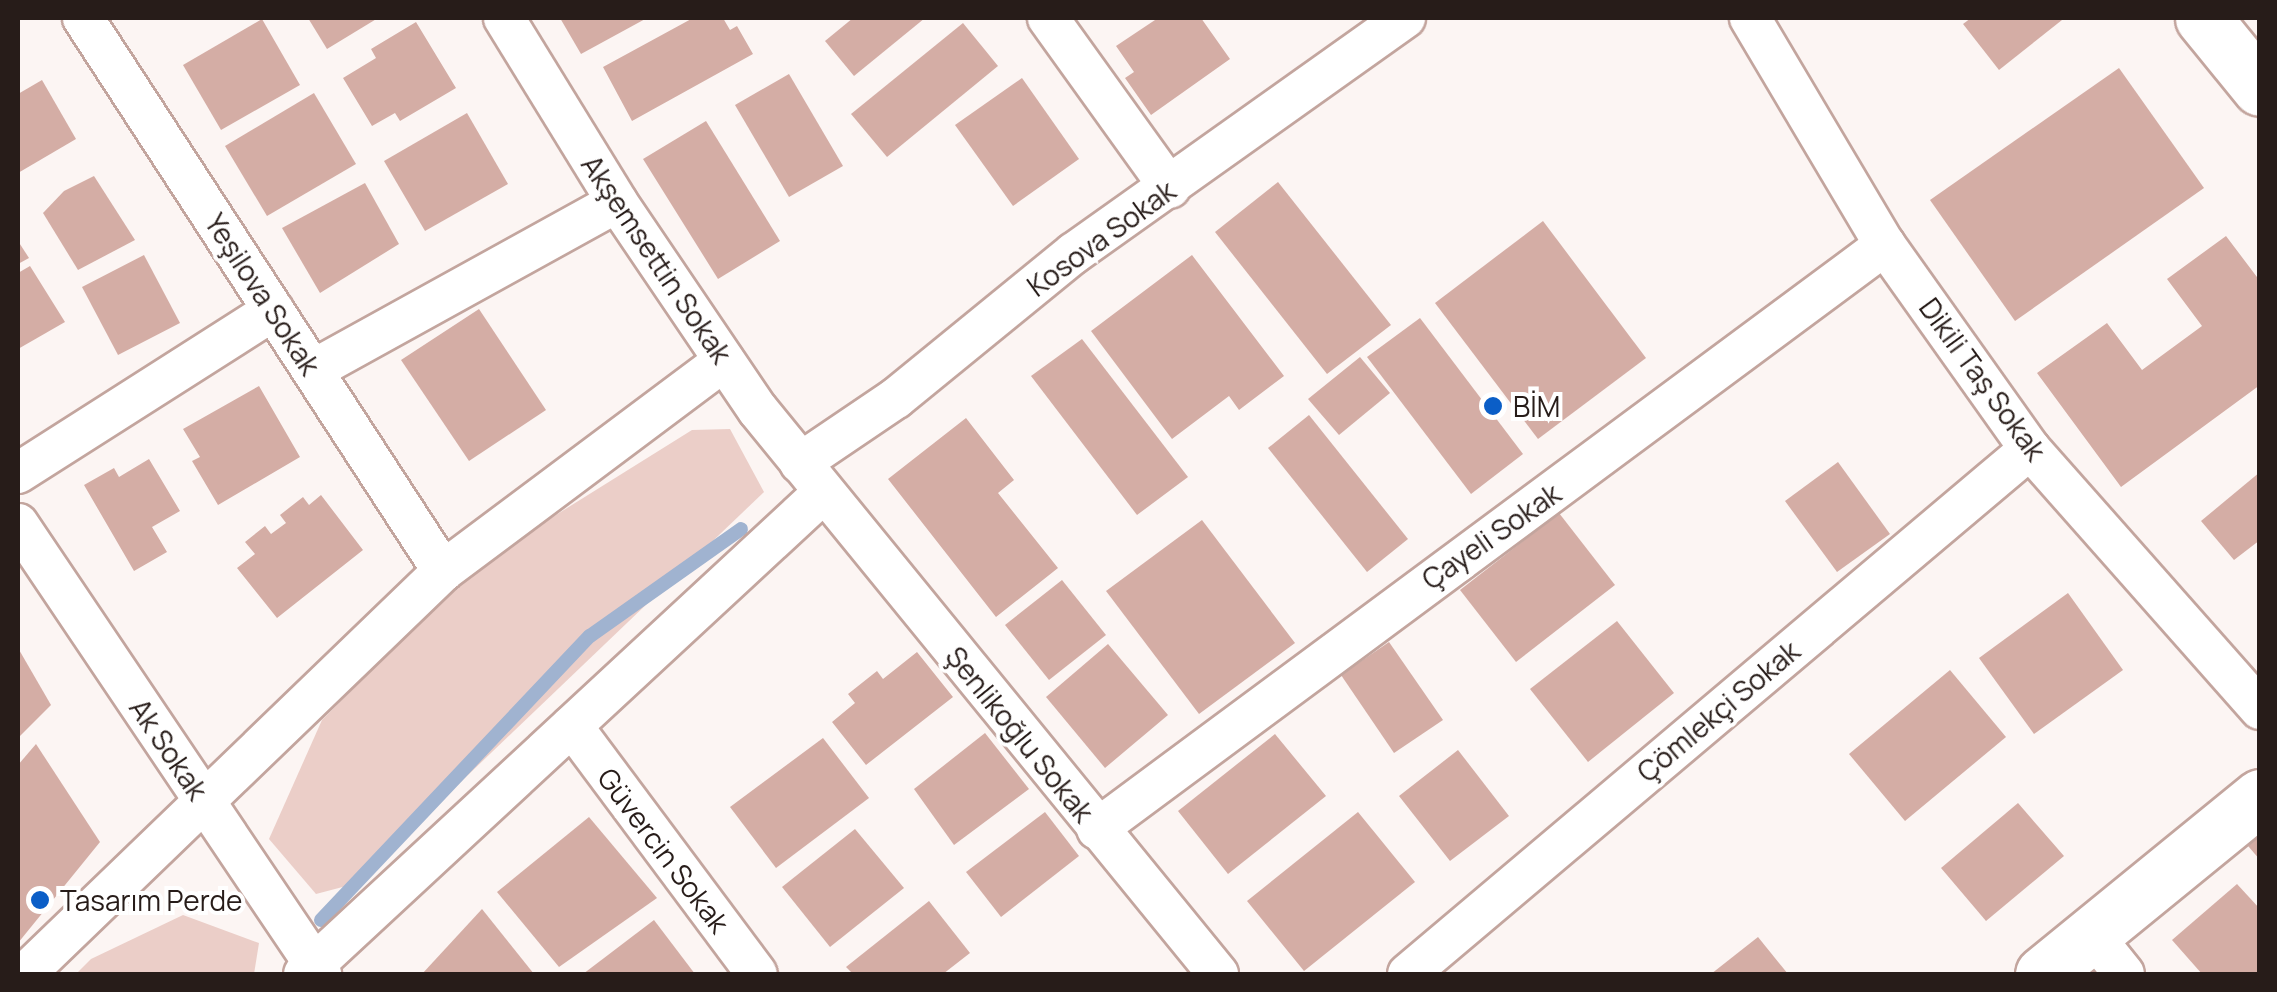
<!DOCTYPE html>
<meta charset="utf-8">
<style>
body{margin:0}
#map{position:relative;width:2277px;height:992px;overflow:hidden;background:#fcf5f3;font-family:Manrope,sans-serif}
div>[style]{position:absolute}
.green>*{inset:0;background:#ebcec8}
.stream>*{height:14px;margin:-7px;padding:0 7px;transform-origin:7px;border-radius:7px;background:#a0b3d0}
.building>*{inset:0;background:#d4ada5}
.roads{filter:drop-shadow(2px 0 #c3a59e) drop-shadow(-2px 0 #c3a59e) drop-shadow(0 2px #c3a59e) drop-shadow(0 -2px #c3a59e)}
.street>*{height:40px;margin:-20px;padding:0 20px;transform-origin:20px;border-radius:20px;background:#fff}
.secondary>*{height:55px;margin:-27.5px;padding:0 27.5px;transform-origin:27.5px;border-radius:27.5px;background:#fff}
.dots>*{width:28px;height:28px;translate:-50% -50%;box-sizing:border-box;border:5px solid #fff;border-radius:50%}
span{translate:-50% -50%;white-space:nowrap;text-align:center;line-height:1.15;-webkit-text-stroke:8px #fff;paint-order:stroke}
.street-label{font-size:28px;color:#271c19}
.poi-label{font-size:28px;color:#271c19}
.left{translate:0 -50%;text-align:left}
.frame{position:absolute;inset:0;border:20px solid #271c19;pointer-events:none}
</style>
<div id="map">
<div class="green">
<i style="clip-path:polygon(730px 429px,764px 492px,354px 884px,316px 894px,269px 839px,322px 720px,479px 563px,692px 430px)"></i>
<i style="clip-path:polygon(183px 915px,259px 943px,254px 974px,76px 974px,91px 959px)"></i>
</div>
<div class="stream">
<i style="left:321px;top:920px;width:391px;rotate:-46.6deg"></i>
<i style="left:590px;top:636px;width:185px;rotate:-35.3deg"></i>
</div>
<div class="building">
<i style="clip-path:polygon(308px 18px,378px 18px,327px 49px)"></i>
<i style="clip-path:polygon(560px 18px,647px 18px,581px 54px)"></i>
<i style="clip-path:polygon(693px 18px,723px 18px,730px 30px,737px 26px,753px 54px,632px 121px,603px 67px)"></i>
<i style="clip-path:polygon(853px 18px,925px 18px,854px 76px,825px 41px)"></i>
<i style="clip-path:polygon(1158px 18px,1201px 18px,1230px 59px,1151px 115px,1125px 78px,1134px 72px,1116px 46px)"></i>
<i style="clip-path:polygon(1971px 18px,2060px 18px,2062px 20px,1999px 70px,1963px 24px)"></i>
<i style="clip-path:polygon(262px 19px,300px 85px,221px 130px,183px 65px)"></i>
<i style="clip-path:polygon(416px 22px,456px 88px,400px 121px,395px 113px,372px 126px,343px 78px,376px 58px,371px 49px)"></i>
<i style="clip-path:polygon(963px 23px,998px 66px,887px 157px,851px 114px)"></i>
<i style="clip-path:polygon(2119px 68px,2204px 188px,2015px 321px,1930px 200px)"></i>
<i style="clip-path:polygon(789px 74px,843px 166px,789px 197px,735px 105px)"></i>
<i style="clip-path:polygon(1022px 78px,1079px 159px,1013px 206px,955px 125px)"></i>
<i style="clip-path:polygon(42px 80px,76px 139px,18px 173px,18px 94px)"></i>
<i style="clip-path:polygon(314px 93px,356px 164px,267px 216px,225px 146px)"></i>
<i style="clip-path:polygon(467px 113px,508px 184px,425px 231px,384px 161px)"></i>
<i style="clip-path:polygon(706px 121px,780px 241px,718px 279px,643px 159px)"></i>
<i style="clip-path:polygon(94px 176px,135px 240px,78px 270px,43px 213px,64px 191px)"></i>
<i style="clip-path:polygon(1278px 182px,1391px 325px,1327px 374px,1215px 232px)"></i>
<i style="clip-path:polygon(365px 183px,399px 244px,320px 293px,282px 228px)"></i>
<i style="clip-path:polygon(1543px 221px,1646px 358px,1538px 439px,1435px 303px)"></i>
<i style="clip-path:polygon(2226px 236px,2260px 281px,2260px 385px,2121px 487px,2037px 373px,2107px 323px,2142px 370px,2202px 326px,2167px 279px)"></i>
<i style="clip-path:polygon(18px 241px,29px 258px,18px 264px)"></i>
<i style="clip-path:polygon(144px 255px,180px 323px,118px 355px,82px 287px)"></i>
<i style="clip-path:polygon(1192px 255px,1284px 376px,1239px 410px,1229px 396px,1172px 439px,1091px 331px)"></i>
<i style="clip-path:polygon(30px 266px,65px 322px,18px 349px,18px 273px)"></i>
<i style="clip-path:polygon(479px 309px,546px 410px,469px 461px,401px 360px)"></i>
<i style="clip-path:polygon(1420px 318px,1523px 454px,1471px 494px,1367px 357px)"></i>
<i style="clip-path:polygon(1082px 339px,1188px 477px,1137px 515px,1031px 376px)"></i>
<i style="clip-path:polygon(1360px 357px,1390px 393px,1339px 435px,1308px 399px)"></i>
<i style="clip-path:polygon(259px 386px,300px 457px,218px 505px,192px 461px,200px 457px,183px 429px)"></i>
<i style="clip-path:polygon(1309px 415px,1408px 539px,1367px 572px,1268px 448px)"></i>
<i style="clip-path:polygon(966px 418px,1014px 480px,998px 493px,1058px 568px,996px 617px,888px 479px)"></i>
<i style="clip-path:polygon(149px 459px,180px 511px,152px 527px,167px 552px,134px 571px,84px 485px,114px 468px,119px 477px)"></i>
<i style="clip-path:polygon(1838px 462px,1890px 534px,1837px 572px,1785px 501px)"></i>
<i style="clip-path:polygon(2260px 472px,2260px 540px,2234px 560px,2201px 521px)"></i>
<i style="clip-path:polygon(321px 495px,363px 550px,277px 618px,237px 568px,255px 554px,245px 542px,265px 526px,271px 534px,286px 523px,280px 515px,303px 497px,309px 505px)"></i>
<i style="clip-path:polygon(1559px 513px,1615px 585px,1516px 662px,1460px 590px)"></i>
<i style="clip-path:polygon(1202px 520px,1295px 643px,1199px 714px,1106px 591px)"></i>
<i style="clip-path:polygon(1062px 580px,1106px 635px,1049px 680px,1005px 625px)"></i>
<i style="clip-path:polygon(2068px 593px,2123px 670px,2034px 734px,1979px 658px)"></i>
<i style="clip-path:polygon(1617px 621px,1674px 693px,1588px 762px,1530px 689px)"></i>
<i style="clip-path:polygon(1389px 642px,1443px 720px,1394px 753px,1341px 675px)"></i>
<i style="clip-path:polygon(1108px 644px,1168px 715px,1105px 768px,1046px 697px)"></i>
<i style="clip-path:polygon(18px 648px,51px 705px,18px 738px)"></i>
<i style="clip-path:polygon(917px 652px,953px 697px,866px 765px,832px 722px,855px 703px,848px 694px,877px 671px,883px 679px)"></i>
<i style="clip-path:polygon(1950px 670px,2006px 737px,1905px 821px,1849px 754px)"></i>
<i style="clip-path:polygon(985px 733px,1029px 789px,954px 845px,914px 789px)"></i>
<i style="clip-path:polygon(1275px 734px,1326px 796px,1228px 874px,1178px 811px)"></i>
<i style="clip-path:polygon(823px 738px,869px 798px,776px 868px,730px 807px)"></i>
<i style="clip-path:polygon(36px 744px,100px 842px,18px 943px,18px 765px)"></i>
<i style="clip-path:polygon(1458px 750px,1509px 816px,1450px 861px,1399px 796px)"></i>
<i style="clip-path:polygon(2018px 803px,2064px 856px,1986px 921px,1941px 868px)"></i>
<i style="clip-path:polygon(1045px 812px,1079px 856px,1001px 917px,966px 872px)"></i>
<i style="clip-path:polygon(1358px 812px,1415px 882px,1304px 971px,1247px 901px)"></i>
<i style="clip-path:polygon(589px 817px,657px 898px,559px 967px,497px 892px)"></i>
<i style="clip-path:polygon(2260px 826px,2260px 860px,2243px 840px)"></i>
<i style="clip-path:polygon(855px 829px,904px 888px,830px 947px,782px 887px)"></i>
<i style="clip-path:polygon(2237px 884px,2260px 909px,2260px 974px,2202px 974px,2172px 940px)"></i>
<i style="clip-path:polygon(929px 901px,970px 953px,943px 974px,853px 974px,846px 967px)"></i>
<i style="clip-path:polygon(482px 909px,534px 974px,422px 974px)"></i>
<i style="clip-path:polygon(654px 920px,695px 974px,583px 974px)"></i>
<i style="clip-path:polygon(1758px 937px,1788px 974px,1711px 974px)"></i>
</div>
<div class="roads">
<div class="street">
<i style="left:83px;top:18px;width:660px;rotate:56.94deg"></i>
<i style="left:504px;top:18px;width:216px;rotate:58.4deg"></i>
<i style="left:617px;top:202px;width:251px;rotate:55.9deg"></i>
<i style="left:758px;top:410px;width:728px;rotate:50.8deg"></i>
<i style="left:1048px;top:18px;width:209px;rotate:54.3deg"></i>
<i style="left:1750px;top:18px;width:264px;rotate:59.3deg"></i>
<i style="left:1885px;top:245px;width:250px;rotate:54.6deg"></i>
<i style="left:2030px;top:449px;width:347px;rotate:48.5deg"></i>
<i style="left:313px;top:370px;width:347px;rotate:-28.9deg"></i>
<i style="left:800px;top:463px;width:116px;rotate:-34.1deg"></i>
<i style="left:896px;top:398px;width:230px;rotate:-39.2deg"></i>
<i style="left:1074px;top:253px;width:406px;rotate:-35.4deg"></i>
<i style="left:18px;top:473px;width:303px;rotate:-32.5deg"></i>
<i style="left:18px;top:524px;width:543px;rotate:56.05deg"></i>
<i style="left:572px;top:726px;width:309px;rotate:53.3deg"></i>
<i style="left:1097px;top:829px;width:981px;rotate:-36.54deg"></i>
<i style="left:2092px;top:934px;width:51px;rotate:51.3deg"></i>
<i style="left:25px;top:974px;width:581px;rotate:-43.95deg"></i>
<i style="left:443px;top:571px;width:351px;rotate:-36.8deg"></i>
<i style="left:304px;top:974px;width:708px;rotate:-42.82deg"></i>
<i style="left:1408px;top:974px;width:814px;rotate:-40.17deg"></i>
</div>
<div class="secondary">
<i style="left:2203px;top:18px;width:90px;rotate:50.8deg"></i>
<i style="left:2043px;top:974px;width:280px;rotate:-39.2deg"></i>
</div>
</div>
<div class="dots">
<i style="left:1493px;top:406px;background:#0b5ec7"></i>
<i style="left:40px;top:900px;background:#0b5ec7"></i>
</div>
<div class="street-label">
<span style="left:1101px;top:238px;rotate:-36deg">Kosova Sokak</span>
<span style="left:657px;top:259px;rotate:56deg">Akşemsettin Sokak</span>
<span style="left:263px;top:294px;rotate:57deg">Yeşilova Sokak</span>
<span style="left:1983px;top:379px;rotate:54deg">Dikili Taş Sokak</span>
<span style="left:1491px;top:536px;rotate:-35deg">Çayeli Sokak</span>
<span style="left:1718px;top:711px;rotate:-40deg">Çömlekçi Sokak</span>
<span style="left:1020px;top:734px;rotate:51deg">Şenlikoğlu Sokak</span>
<span style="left:169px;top:749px;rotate:56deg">Ak Sokak</span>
<span style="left:664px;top:850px;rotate:53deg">Güvercin Sokak</span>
</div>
<div class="poi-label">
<span class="left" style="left:1513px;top:406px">BİM</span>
<span class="left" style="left:60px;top:900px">Tasarım Perde</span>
</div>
<div class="frame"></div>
</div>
